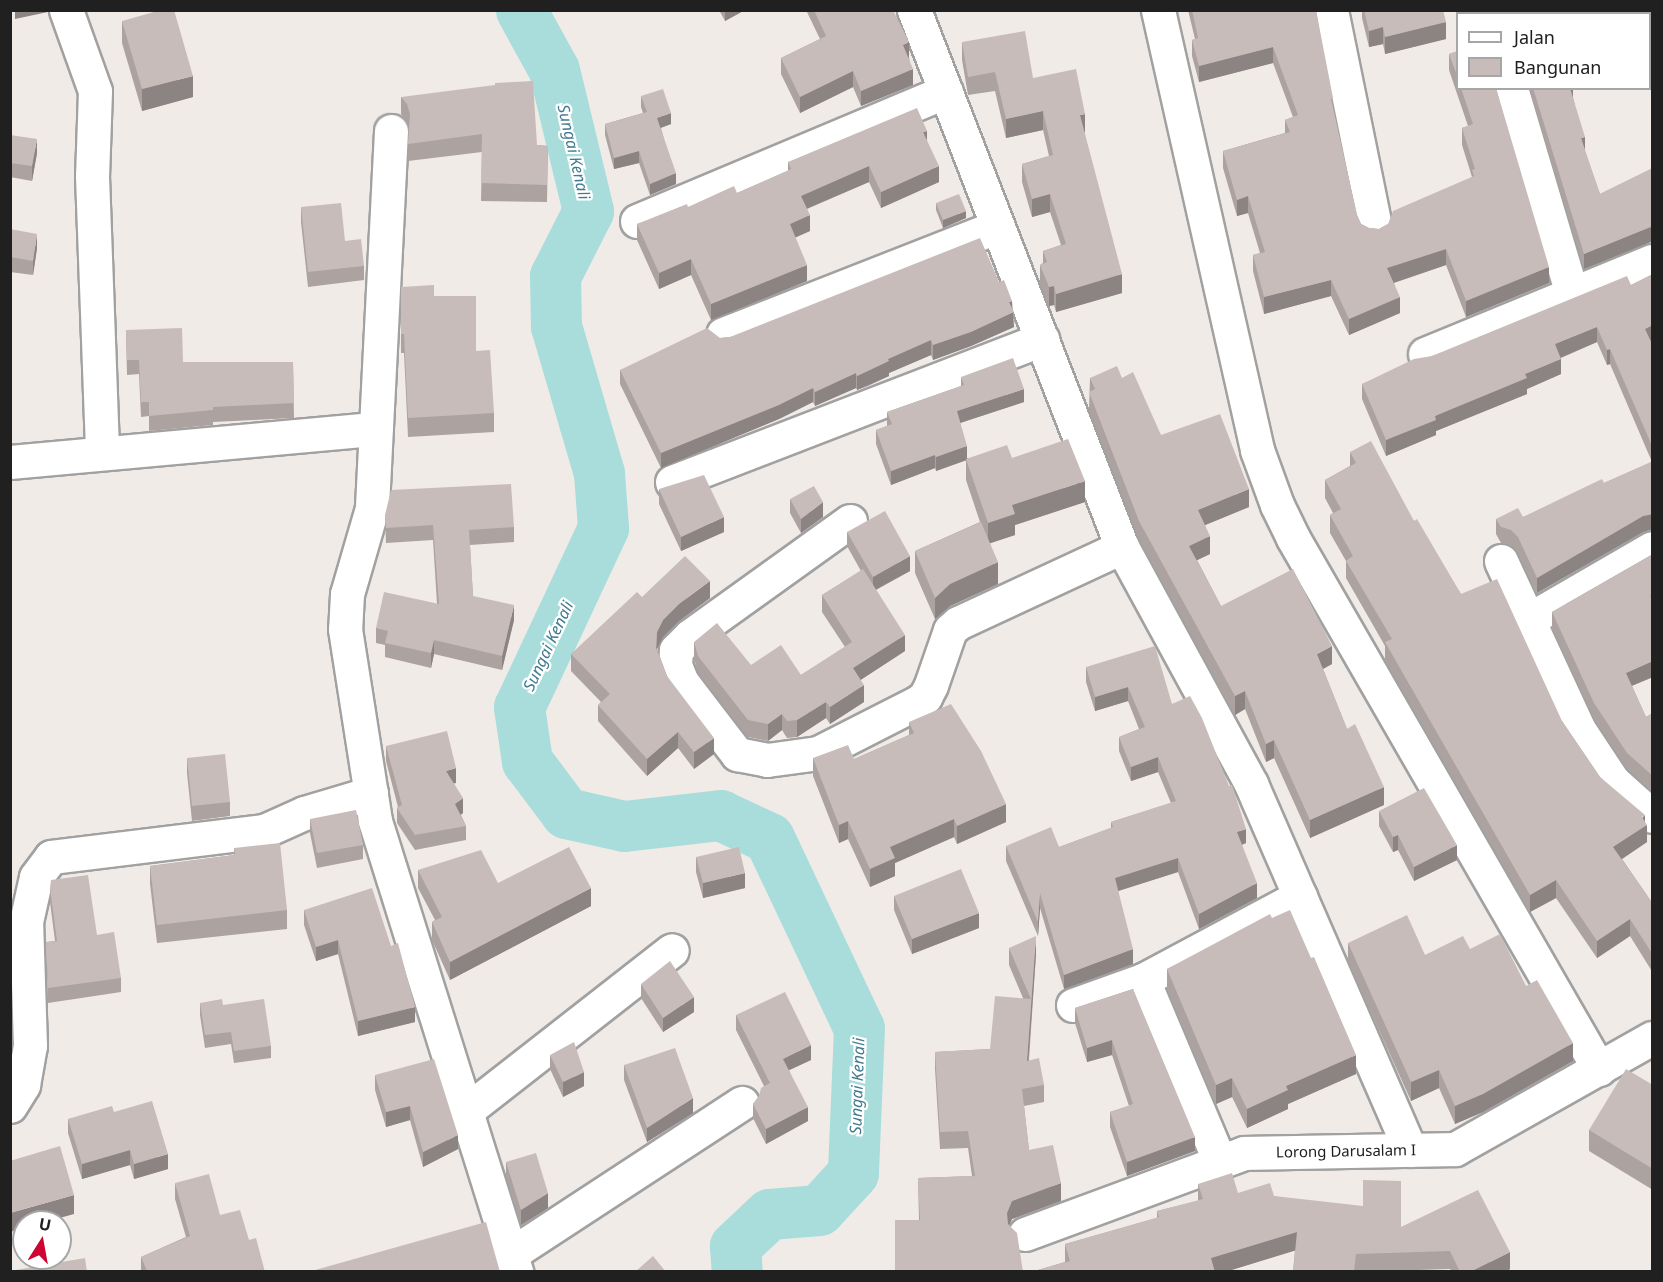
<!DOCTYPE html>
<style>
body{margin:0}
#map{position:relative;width:1663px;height:1282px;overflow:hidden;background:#f0ebe7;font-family:"Noto Sans",sans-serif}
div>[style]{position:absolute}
.river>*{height:51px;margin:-25.5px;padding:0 25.5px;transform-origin:25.5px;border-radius:25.5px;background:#a8dddc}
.roads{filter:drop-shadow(2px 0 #a1a1a1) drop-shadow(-2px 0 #a1a1a1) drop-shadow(0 2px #a1a1a1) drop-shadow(0 -2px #a1a1a1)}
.minor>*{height:33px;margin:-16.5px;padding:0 16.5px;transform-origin:16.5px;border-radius:16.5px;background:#fff}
.wall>*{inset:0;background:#aca2a0}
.shaded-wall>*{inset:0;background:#8c8482}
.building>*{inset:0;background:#c8bcba}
span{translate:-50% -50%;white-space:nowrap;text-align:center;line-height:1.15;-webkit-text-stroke:4.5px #fff;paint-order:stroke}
.street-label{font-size:15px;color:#202020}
.water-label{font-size:16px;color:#427b8f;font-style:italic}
.frame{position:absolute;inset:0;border:12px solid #202020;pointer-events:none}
.legend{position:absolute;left:1456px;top:12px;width:195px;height:78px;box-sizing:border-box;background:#fff;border:2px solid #a6a6a6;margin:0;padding:8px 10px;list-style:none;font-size:18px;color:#202020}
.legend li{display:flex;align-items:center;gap:12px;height:30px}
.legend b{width:30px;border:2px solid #a6a6a6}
.north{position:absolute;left:12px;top:1210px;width:60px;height:60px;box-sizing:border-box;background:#fff;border:2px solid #a6a6a6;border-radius:50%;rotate:11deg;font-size:16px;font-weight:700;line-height:24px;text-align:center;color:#202020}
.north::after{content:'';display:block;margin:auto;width:21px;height:27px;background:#cc0533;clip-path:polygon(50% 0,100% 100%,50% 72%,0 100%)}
</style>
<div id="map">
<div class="river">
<i style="left:521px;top:10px;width:68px;rotate:61.2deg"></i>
<i style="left:554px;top:70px;width:145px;rotate:76.4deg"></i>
<i style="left:588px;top:211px;width:73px;rotate:116.9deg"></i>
<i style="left:555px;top:276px;width:50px;rotate:88.9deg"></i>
<i style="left:556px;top:326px;width:153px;rotate:73.7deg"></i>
<i style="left:599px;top:473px;width:55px;rotate:85.8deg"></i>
<i style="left:603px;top:528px;width:198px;rotate:115.1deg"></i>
<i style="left:519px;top:707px;width:55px;rotate:81.6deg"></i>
<i style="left:527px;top:761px;width:65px;rotate:53.1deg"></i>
<i style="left:566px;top:813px;width:59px;rotate:12.6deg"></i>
<i style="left:624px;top:826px;width:97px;rotate:-6.5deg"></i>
<i style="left:720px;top:815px;width:54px;rotate:25.1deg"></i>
<i style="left:769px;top:838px;width:210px;rotate:64.7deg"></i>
<i style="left:859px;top:1028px;width:145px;rotate:92.4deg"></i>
<i style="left:853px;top:1173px;width:50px;rotate:132.6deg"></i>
<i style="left:819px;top:1210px;width:50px;rotate:175.4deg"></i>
<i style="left:769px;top:1214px;width:47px;rotate:136.7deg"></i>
<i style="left:735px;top:1246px;width:26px;rotate:86deg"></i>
</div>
<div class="roads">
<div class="minor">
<i style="left:66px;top:10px;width:86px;rotate:70.3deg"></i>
<i style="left:95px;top:91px;width:85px;rotate:92deg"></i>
<i style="left:92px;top:176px;width:277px;rotate:87.9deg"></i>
<i style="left:914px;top:10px;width:576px;rotate:68.83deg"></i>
<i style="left:1122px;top:547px;width:270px;rotate:61.4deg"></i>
<i style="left:1251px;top:784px;width:399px;rotate:66.5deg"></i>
<i style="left:1158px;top:10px;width:451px;rotate:77.3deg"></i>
<i style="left:1257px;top:450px;width:59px;rotate:70deg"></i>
<i style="left:1277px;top:505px;width:37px;rotate:64deg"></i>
<i style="left:1293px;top:538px;width:613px;rotate:60.05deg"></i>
<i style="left:1331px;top:10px;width:221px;rotate:78.5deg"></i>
<i style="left:1511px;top:88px;width:215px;rotate:73.5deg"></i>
<i style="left:391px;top:131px;width:377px;rotate:92.9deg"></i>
<i style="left:372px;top:508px;width:90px;rotate:106.2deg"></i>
<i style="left:347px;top:594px;width:35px;rotate:93deg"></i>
<i style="left:345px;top:629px;width:194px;rotate:81.1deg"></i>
<i style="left:375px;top:821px;width:473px;rotate:72.6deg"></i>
<i style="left:637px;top:221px;width:335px;rotate:-22.8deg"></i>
<i style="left:723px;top:334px;width:295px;rotate:-21.4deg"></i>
<i style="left:1425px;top:354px;width:245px;rotate:-22.3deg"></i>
<i style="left:10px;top:462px;width:367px;rotate:-5.2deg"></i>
<i style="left:672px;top:482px;width:397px;rotate:-21.1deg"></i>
<i style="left:850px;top:521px;width:197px;rotate:144.3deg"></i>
<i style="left:690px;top:636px;width:20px;rotate:135deg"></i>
<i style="left:676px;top:650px;width:15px;rotate:94deg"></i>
<i style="left:675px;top:665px;width:18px;rotate:68deg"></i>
<i style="left:682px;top:682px;width:91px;rotate:52.6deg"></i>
<i style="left:737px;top:754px;width:31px;rotate:11deg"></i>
<i style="left:767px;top:760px;width:51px;rotate:-7.8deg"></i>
<i style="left:818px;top:753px;width:112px;rotate:-27deg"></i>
<i style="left:918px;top:702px;width:9px;rotate:-36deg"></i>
<i style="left:925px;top:697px;width:13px;rotate:-63deg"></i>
<i style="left:931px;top:685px;width:58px;rotate:-70.9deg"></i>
<i style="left:950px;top:630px;width:11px;rotate:-41deg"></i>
<i style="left:958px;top:623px;width:181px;rotate:-24.9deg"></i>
<i style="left:1501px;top:561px;width:184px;rotate:65.2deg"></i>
<i style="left:1578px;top:728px;width:64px;rotate:56.6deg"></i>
<i style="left:1613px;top:781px;width:52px;rotate:41.9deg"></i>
<i style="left:1528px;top:620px;width:143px;rotate:-30.1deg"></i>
<i style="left:1143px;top:980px;width:198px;rotate:67.1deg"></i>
<i style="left:1073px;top:1005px;width:74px;rotate:-19.7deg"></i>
<i style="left:1143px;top:980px;width:178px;rotate:-28.1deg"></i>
<i style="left:10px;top:1106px;width:25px;rotate:-58deg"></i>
<i style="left:23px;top:1085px;width:40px;rotate:-80deg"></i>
<i style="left:30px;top:1046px;width:124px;rotate:-91.8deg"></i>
<i style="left:26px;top:922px;width:46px;rotate:-77.5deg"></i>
<i style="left:36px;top:877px;width:25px;rotate:-53deg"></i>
<i style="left:51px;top:857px;width:215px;rotate:-7deg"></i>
<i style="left:264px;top:831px;width:44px;rotate:-24.2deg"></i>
<i style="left:304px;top:813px;width:70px;rotate:-16.6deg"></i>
<i style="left:466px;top:1111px;width:261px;rotate:-38deg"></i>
<i style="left:1025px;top:1234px;width:233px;rotate:-20.3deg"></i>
<i style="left:1244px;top:1153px;width:211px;rotate:-1.1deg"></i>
<i style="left:1455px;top:1149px;width:226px;rotate:-29.4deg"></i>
<i style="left:511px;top:1254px;width:276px;rotate:-33.2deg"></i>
</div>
</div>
<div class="wall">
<i style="clip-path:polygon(719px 10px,745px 10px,725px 21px)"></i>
<i style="clip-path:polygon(806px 10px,893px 10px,909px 57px,913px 85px,861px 106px,853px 87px,800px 113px,781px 74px,781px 58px,820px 39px)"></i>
<i style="clip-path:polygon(1188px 10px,1316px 10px,1333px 109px,1357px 215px,1361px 224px,1369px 228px,1379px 229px,1472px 177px,1462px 145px,1462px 128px,1468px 126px,1449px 70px,1449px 54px,1458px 51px,1458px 88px,1496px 88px,1549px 283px,1466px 317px,1446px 265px,1394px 283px,1400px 313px,1349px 335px,1331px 296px,1264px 314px,1253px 271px,1253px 255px,1260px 253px,1248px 213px,1237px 216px,1223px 168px,1223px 151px,1285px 133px,1285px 120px,1293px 117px,1273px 63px,1199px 82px,1192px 56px,1192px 40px,1195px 39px)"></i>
<i style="clip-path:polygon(1362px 10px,1443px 10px,1446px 39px,1385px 54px,1383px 44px,1369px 47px,1362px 18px)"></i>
<i style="clip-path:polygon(122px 21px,193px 97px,142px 111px,122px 43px)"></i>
<i style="clip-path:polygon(962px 42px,1033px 78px,1085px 132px,1084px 133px,1122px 293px,1056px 312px,1054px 305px,1049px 306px,1040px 283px,1040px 265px,1043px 263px,1043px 251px,1061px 245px,1050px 212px,1032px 217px,1022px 182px,1022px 164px,1049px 156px,1043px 130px,1006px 138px,995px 91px,968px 95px,962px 60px)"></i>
<i style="clip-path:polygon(1529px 88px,1573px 88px,1573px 97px,1585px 152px,1600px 194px,1653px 168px,1653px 241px,1584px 269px)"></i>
<i style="clip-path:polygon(641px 96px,671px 124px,661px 128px,676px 184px,650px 195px,639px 163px,614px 169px,605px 135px,605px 124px,643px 113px,641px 107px)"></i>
<i style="clip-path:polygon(401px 97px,537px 145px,548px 146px,547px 202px,481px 201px,482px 152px,408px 161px,409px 128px,407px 122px,401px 114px)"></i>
<i style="clip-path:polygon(10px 135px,37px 153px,32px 181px,10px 177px)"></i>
<i style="clip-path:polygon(927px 141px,939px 182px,881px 208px,869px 182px,807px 209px,810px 231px,795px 237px,807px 281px,711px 320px,691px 275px,659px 289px,637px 240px,637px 224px,688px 207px,737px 193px,788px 171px,788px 162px)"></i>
<i style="clip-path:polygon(936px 203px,966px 218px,943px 228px,936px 210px)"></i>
<i style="clip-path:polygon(301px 207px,345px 241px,364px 266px,364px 280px,308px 287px,301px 222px)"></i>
<i style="clip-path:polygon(10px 229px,37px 248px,33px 275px,10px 272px)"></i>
<i style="clip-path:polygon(1653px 274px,1653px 341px,1651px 342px,1653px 346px,1653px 529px,1643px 532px,1537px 593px,1518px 553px,1511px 545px,1501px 543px,1496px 534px,1496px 519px,1523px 517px,1604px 483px,1652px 462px,1610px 364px,1607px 365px,1597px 342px,1561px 358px,1561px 374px,1527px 389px,1527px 394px,1436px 431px,1436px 435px,1386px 456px,1362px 399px,1362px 384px,1432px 356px,1631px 285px)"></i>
<i style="clip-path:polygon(999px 282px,1012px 310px,1014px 327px,971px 346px,933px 360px,931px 355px,889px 373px,889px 376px,868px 386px,857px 390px,856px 388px,815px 406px,813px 402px,779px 419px,661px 468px,620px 384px,620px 370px,720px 338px,730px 337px)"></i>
<i style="clip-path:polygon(401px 287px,434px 296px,476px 351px,494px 413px,494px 432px,408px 437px,404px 353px,401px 353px)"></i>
<i style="clip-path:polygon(126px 330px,183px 362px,293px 362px,294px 418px,213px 422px,213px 425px,149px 431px,149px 416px,141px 417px,139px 374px,127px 375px)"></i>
<i style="clip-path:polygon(961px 377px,1024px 402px,960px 423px,967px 458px,1012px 458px,1085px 502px,1015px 525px,1015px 535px,990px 543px,998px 584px,950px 606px,935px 619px,915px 573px,915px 551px,980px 522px,966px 480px,966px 460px,936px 471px,935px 468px,891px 485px,876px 444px,876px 430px,887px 426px,887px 412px,961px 386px)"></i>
<i style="clip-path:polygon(1090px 378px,1122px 378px,1161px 435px,1249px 507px,1205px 525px,1210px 554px,1197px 560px,1221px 606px,1332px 664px,1323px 669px,1347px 729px,1384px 805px,1310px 838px,1274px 758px,1266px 762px,1245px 709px,1235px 715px,1139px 539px,1089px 410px)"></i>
<i style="clip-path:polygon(1350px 452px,1414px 521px,1461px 594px,1562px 721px,1600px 777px,1645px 822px,1647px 842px,1622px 859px,1653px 904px,1653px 973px,1630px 936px,1597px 958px,1556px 898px,1530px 912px,1385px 660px,1385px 646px,1346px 578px,1346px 561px,1330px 533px,1330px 515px,1333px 513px,1325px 498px,1325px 480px,1350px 466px)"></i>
<i style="clip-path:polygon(659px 489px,724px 532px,681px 551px,659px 504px)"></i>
<i style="clip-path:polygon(790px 499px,823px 517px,801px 533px,790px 513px)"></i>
<i style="clip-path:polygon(385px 515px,514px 527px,514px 542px,470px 545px,473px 596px,514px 620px,502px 670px,434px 654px,431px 668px,385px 657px,385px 645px,376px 643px,376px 628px,437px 604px,433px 540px,386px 543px)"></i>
<i style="clip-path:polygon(847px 532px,910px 571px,876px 590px,905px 651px,860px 680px,864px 702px,830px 724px,826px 718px,797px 737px,787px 738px,782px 730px,768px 741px,748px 737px,698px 673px,694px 658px,694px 642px,751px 665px,801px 675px,845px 647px,822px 612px,822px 595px,861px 571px,847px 546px)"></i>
<i style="clip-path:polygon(1653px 554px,1653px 677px,1632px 686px,1646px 717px,1653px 713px,1653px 791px,1627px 769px,1594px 719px,1552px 628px,1552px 612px)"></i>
<i style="clip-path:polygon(642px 597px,710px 598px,679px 621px,663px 637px,657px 649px,667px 676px,714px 754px,694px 769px,678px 748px,647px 776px,598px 721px,598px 705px,601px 702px,571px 671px,571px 654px)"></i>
<i style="clip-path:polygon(1086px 667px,1172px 704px,1246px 843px,1242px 845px,1257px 898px,1199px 929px,1178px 872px,1118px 891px,1133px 964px,1064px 989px,1040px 908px,1038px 936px,1006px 861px,1006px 846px,1059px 847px,1111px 828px,1111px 822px,1171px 803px,1158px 772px,1131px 781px,1119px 751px,1119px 737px,1139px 729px,1128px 701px,1095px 711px,1086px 682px)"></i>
<i style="clip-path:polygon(909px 722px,1006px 822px,957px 844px,954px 837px,895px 863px,895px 876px,870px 887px,848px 839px,839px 843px,813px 776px,813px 758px,854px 759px,909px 735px)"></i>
<i style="clip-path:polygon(386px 746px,456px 783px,454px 783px,463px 813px,461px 815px,466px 826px,466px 840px,415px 850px,397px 823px,397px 808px,398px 807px,386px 761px)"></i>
<i style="clip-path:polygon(187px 758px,230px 802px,230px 816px,192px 821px,187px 773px)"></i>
<i style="clip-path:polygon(1379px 811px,1457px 860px,1414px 881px,1398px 850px,1393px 852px,1379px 826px)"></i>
<i style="clip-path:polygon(310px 819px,363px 845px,363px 859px,317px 868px,310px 833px)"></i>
<i style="clip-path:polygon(234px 848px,287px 910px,287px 929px,157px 943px,150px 884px,150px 866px,234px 855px)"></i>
<i style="clip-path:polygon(696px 857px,745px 888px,703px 898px,696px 872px)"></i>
<i style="clip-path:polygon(418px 870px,498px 883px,591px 906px,450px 980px,432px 940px,432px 922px,435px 920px,418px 888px)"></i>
<i style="clip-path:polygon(50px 888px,97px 935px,121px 978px,121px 992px,48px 1003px,46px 942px,55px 941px,50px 902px)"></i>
<i style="clip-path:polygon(894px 896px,979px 928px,912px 954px,894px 910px)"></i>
<i style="clip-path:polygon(304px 910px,391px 946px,415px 1022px,358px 1036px,338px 954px,316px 961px,304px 925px)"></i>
<i style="clip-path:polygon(1272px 918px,1356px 1074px,1288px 1104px,1288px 1109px,1247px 1128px,1232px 1097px,1216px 1104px,1167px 988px,1167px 969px)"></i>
<i style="clip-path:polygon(1348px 943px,1425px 955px,1470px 949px,1526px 986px,1573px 1061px,1483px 1112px,1455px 1124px,1439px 1088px,1411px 1101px,1348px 961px)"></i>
<i style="clip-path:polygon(1009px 948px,1036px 954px,1029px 1060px,1044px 1085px,1044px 1102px,1024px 1106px,1029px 1150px,1061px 1201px,1012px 1219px,1009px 1225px,919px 1220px,918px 1178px,972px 1176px,968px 1148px,940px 1149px,935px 1069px,935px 1052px,990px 1049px,1023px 998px,1009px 965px)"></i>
<i style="clip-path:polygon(641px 984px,694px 1012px,663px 1032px,641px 998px)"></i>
<i style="clip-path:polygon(1133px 989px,1195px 1151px,1127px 1176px,1110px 1127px,1110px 1112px,1129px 1106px,1112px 1055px,1087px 1062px,1075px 1023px,1075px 1008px)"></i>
<i style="clip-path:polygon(200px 1003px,223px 1005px,271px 1046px,271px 1058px,234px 1063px,231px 1044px,205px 1048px,200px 1015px)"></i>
<i style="clip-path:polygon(736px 1015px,811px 1060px,789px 1070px,808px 1121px,766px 1144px,753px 1118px,753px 1104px,759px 1096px,764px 1086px,736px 1030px)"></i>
<i style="clip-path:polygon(550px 1055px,584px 1086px,563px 1097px,550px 1069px)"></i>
<i style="clip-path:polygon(624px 1065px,693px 1113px,647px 1142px,624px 1080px)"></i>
<i style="clip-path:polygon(375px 1075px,458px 1149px,423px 1167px,410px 1120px,386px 1127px,375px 1090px)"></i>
<i style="clip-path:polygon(1653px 1085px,1653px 1190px,1589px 1151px,1589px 1130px)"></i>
<i style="clip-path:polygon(114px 1112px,168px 1169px,134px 1179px,130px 1165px,82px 1179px,68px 1133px,68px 1119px)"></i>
<i style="clip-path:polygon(506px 1162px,548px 1208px,521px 1225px,506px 1176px)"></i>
<i style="clip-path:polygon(175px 1183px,220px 1215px,249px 1240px,265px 1272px,141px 1272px,141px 1257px,186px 1237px,175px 1199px)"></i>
<i style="clip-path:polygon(1198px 1184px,1238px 1193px,1274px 1196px,1401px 1227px,1510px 1269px,1505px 1272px,1452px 1272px,1450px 1269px,1356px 1272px,1293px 1272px,1295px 1250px,1225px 1272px,1031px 1272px,1065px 1262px,1065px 1244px,1157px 1218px,1157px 1211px,1198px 1201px)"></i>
</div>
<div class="shaded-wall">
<i style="clip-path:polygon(15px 10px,48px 10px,48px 12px,15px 19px)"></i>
<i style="clip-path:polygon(725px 10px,745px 10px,725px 21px)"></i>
<i style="clip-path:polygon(1446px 22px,1446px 39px,1385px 54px,1385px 37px)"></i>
<i style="clip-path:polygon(1383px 27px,1383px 44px,1369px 47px,1369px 31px)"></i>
<i style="clip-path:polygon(909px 42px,909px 57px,903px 60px,903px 45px)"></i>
<i style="clip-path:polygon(1273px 47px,1273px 63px,1199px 82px,1199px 66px)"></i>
<i style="clip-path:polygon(913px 69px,913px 85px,861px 106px,861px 91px)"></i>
<i style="clip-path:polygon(853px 71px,853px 87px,800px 113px,800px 97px)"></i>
<i style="clip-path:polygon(193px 76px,193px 97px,142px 111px,142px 89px)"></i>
<i style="clip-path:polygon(1568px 88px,1573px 88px,1573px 97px,1568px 98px)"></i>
<i style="clip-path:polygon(1043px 111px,1043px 130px,1006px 138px,1006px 119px)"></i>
<i style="clip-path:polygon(671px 113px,671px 124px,657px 129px,657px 118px)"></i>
<i style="clip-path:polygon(1085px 114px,1085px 132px,1080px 134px,1080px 115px)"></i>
<i style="clip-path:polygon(927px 131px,927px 147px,923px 132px)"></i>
<i style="clip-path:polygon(1585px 137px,1585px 152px,1581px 138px)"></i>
<i style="clip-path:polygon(37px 139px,37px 153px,32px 181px,32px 166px)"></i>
<i style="clip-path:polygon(639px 151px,639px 163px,614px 169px,614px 158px)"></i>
<i style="clip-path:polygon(869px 166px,869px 182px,801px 211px,801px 196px)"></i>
<i style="clip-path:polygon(939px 166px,939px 182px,881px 208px,881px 192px)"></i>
<i style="clip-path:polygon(676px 173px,676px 184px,650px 195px,650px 184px)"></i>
<i style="clip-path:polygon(1050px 194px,1050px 212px,1032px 217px,1032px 199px)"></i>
<i style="clip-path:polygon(1248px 196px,1248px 213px,1237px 216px,1237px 200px)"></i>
<i style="clip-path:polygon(966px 211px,966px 218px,943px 228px,943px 220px)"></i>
<i style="clip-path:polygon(810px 215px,810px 231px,790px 240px,790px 224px)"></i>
<i style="clip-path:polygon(1653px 226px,1653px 241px,1584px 269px,1584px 254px)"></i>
<i style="clip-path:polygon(37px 234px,37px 248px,33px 275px,33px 261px)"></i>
<i style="clip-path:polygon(1446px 249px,1446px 265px,1387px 285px,1387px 268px)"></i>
<i style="clip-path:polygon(691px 259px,691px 275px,659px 289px,659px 273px)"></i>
<i style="clip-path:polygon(807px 265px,807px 281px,711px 320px,711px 304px)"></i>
<i style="clip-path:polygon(1549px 267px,1549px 283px,1466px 317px,1466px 301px)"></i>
<i style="clip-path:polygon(1122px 274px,1122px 293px,1056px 312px,1056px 294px)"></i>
<i style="clip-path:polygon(1331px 280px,1331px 296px,1264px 314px,1264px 297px)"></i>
<i style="clip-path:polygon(1054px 286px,1054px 305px,1049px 306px,1049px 287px)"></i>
<i style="clip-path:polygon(1400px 297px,1400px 313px,1349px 335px,1349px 319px)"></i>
<i style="clip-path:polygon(1012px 301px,1014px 327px,971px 346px,933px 360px,933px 345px,1009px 302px)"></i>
<i style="clip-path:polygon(1653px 325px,1653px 341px,1645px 344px,1645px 329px)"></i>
<i style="clip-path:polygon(1597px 327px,1597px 342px,1555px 360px,1555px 344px)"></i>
<i style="clip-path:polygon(931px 340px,931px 355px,889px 373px,889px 376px,857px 390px,857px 376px,888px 359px)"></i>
<i style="clip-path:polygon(1610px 349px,1610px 364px,1607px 365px,1607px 350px)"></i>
<i style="clip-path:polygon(1561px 359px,1561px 374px,1527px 389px,1527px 394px,1436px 431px,1436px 435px,1386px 456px,1386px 440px,1435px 416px,1525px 374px)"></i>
<i style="clip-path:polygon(856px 373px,856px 388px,815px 406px,815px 392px)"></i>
<i style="clip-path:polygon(813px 388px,813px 402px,779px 419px,661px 468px,661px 453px)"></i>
<i style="clip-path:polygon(1024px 389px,1024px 402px,957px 424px,957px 411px)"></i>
<i style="clip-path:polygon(967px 446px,967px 460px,936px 471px,936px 457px)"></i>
<i style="clip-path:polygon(935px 455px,935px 468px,891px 485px,891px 471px)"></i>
<i style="clip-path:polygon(1085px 481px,1085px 502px,1015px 525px,1015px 535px,988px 544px,988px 523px,1012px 505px)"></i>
<i style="clip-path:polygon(1249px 489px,1249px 507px,1198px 528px,1198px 510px)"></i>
<i style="clip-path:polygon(823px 502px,823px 517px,801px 533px,801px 519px)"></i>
<i style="clip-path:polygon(1653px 514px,1653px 529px,1643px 532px,1537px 593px,1537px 578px,1643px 516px)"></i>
<i style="clip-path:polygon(724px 517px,724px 532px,681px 551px,681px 537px)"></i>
<i style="clip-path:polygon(1210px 536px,1210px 554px,1189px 564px,1189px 546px)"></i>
<i style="clip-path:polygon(910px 556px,910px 571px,873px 591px,873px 577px)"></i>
<i style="clip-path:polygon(998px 562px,998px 584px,950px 606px,935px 619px,935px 598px,950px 584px)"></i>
<i style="clip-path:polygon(710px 581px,710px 598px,679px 621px,663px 637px,657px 649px,656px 664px,657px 632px,663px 620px,679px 604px)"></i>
<i style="clip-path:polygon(514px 605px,514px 620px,502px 670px,502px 656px)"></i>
<i style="clip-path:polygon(905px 635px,905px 651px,853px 685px,853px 668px)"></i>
<i style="clip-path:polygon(434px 640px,434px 654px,431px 668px,431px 653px)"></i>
<i style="clip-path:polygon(1332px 646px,1332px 664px,1317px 672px,1317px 654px)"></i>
<i style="clip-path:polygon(1653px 661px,1653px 677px,1626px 688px,1626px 673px)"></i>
<i style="clip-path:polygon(864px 685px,864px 702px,830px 724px,830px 707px)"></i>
<i style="clip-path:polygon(1128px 687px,1128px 701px,1095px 711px,1095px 697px)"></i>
<i style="clip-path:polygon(1245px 691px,1245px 709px,1235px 715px,1235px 696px)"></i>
<i style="clip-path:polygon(826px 702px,826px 718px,797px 737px,797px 720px)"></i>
<i style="clip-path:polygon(782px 714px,782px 730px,768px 741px,768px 724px)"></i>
<i style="clip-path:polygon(678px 732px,678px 748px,647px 776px,647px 759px)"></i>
<i style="clip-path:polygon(714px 738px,714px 754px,694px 769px,694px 752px)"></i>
<i style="clip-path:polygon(1274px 740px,1274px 758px,1266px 762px,1266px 744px)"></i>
<i style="clip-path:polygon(1158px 757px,1158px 772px,1131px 781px,1131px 767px)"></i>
<i style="clip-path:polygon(456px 768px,456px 783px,446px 785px,446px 771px)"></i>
<i style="clip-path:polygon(1384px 787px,1384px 805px,1310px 838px,1310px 820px)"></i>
<i style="clip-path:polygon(463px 798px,463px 813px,455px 818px,455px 804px)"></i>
<i style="clip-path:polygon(1006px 804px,1006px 822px,957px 844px,957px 826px)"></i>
<i style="clip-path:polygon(1645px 815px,1645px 826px,1647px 825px,1647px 842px,1613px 865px,1613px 847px)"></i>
<i style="clip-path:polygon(954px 819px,954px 837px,895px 863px,895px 876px,870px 887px,870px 869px,890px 847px)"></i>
<i style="clip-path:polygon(848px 821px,848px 839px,839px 843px,839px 825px)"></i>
<i style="clip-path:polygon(1246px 829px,1246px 843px,1237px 846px,1237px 832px)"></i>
<i style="clip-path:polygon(1398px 835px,1398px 850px,1393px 852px,1393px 837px)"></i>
<i style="clip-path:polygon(1457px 845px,1457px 860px,1414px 881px,1414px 867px)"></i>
<i style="clip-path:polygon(1178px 858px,1178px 872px,1115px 892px,1115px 878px)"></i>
<i style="clip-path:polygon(745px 873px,745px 888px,703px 898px,703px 883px)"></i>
<i style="clip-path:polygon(1556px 880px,1556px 898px,1530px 912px,1530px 895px)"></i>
<i style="clip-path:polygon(1257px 883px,1257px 898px,1199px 929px,1199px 914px)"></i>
<i style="clip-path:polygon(591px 888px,591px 906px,450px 980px,450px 962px)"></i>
<i style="clip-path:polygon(1040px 893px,1040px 908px,1038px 936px,1038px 922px)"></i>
<i style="clip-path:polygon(979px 913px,979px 928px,912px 954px,912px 939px)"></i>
<i style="clip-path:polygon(1630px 919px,1630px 936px,1597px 958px,1597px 941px)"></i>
<i style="clip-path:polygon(1036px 936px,1036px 954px,1027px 1078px,1027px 1061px)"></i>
<i style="clip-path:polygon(338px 940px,338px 954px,316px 961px,316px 947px)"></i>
<i style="clip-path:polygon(1133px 949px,1133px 964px,1064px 989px,1064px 975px)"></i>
<i style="clip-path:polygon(694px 997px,694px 1012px,663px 1032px,663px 1018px)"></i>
<i style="clip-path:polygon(415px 1007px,415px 1022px,358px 1036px,358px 1021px)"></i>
<i style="clip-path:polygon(1112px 1040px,1112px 1055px,1087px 1062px,1087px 1048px)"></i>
<i style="clip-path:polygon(1573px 1043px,1573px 1061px,1483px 1112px,1455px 1124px,1455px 1106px)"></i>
<i style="clip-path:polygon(811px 1045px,811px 1060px,783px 1073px,783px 1059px)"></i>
<i style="clip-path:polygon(1356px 1055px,1356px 1074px,1288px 1104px,1288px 1109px,1247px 1128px,1247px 1109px,1286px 1086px)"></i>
<i style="clip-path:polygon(1439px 1070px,1439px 1088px,1411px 1101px,1411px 1082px)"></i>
<i style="clip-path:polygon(584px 1072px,584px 1086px,563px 1097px,563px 1082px)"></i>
<i style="clip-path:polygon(1232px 1078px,1232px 1097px,1216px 1104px,1216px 1085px)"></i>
<i style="clip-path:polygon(693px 1098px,693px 1113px,647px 1142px,647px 1128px)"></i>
<i style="clip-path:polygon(410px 1106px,410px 1120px,386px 1127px,386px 1112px)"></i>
<i style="clip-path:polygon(808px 1107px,808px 1121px,766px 1144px,766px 1129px)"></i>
<i style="clip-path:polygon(458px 1135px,458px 1149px,423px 1167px,423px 1152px)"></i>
<i style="clip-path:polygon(1195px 1137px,1195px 1151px,1127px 1176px,1127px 1162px)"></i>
<i style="clip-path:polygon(130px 1150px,130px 1165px,82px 1179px,82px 1164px)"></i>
<i style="clip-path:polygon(168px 1154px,168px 1169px,134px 1179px,134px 1164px)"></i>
<i style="clip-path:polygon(1061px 1183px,1061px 1201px,1012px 1219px,1007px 1230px,1007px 1213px,1012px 1201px)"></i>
<i style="clip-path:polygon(548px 1193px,548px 1208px,521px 1225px,521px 1210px)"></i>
<i style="clip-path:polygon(74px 1195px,74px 1214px,45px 1222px,24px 1222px,24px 1228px,10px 1232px,10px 1213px)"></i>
<i style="clip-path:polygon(1297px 1232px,1297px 1250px,1225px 1272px,1211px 1272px,1211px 1258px)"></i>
<i style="clip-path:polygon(1510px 1252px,1510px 1269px,1505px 1272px,1470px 1272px)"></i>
</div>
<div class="building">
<i style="clip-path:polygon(161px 10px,174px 10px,193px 76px,142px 89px,122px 21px)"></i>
<i style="clip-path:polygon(814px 10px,893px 10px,909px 42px,903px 45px,913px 69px,861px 91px,853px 71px,800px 97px,781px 58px,826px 36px)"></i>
<i style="clip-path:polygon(1192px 10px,1316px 10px,1333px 98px,1331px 99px,1357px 215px,1361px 224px,1369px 228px,1379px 229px,1388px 224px,1393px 211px,1474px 176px,1472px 170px,1475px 169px,1462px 128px,1473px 124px,1461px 88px,1496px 88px,1549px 267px,1466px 301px,1446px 249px,1387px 268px,1400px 297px,1349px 319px,1331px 280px,1264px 297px,1253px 255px,1265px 252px,1248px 196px,1237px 200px,1223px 151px,1290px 132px,1285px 120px,1298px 115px,1273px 47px,1199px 66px,1192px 40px,1198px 38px)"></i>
<i style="clip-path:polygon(1364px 10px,1443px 10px,1446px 22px,1385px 37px,1383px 27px,1369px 31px)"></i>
<i style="clip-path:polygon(1025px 31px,1033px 78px,1076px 69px,1085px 114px,1080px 115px,1122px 274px,1056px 294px,1054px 286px,1049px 287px,1040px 265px,1047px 262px,1043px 251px,1066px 244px,1050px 194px,1032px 199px,1022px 164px,1053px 155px,1043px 111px,1006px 119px,995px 72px,968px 77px,962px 42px)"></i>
<i style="clip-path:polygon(1458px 51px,1458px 78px,1449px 54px)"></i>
<i style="clip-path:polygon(533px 81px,537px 145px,548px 146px,547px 185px,481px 183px,482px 134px,408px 144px,410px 114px,407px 104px,401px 97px,495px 85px,495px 83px)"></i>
<i style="clip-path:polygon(1533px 88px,1570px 88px,1585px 137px,1581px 138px,1600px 194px,1653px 168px,1653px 226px,1584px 254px)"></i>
<i style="clip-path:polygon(663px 89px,671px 113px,657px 118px,676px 173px,650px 184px,639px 151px,614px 158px,605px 124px,647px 112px,641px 96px)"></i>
<i style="clip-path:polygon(917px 108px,927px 131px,923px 132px,939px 166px,881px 192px,869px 166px,801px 196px,810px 215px,790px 224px,807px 265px,711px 304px,691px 259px,659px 273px,637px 224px,687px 204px,688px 207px,734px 186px,737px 193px,791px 169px,788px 162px)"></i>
<i style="clip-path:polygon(10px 135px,37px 139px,32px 166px,10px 163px)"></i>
<i style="clip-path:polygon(959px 194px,966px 211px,943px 220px,936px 203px)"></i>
<i style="clip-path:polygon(341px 203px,345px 241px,361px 239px,364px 266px,308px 272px,301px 207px)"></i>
<i style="clip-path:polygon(10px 229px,37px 234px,33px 261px,10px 257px)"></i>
<i style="clip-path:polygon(980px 238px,999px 282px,1004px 280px,1012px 301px,1009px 302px,1014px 312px,971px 332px,933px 345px,931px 340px,888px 359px,889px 361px,868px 371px,857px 376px,856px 373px,815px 392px,813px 388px,779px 405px,661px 453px,620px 370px,707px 328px,720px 338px,730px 337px)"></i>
<i style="clip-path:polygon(1653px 274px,1653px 325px,1645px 329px,1653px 346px,1653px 448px,1610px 349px,1607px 350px,1597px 327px,1555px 344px,1561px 359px,1525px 374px,1527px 378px,1435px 416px,1436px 420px,1386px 440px,1362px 384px,1414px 359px,1432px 356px,1627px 276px,1631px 285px)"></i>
<i style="clip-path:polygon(434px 285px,434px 296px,476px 296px,476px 351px,490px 350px,494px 413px,408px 418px,404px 334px,401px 334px,401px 287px)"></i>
<i style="clip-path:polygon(182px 328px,183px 362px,293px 362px,294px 403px,213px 407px,213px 410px,149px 416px,149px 402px,141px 402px,139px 360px,127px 360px,126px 330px)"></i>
<i style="clip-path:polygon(1013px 358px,1024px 389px,957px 411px,967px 446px,936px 457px,935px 455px,891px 471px,876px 430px,892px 424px,887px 412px,964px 385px,961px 377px)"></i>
<i style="clip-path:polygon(1117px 366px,1122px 378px,1133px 372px,1161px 435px,1220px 414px,1249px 489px,1198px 510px,1210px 536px,1189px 546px,1221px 606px,1293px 569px,1332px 646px,1317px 654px,1347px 729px,1355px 724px,1384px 787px,1310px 820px,1274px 740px,1266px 744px,1245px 691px,1235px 696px,1139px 521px,1089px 392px,1095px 389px,1090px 378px)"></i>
<i style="clip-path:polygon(1068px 439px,1085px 481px,1012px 505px,1015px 514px,988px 523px,966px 459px,1007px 445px,1012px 458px)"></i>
<i style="clip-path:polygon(1371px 441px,1414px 521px,1417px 519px,1461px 594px,1497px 579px,1562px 721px,1600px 777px,1645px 815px,1642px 817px,1647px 825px,1613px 847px,1653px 904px,1653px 955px,1630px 919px,1597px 941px,1556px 880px,1530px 895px,1385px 642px,1392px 639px,1346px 561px,1353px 556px,1330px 515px,1341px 509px,1325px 480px,1356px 463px,1350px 452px)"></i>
<i style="clip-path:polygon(1653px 461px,1653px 514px,1643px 516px,1537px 578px,1518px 537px,1511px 530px,1501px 527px,1496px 519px,1518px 508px,1523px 517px,1602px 479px,1604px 483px)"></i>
<i style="clip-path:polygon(704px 475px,724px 517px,681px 537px,659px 489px)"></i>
<i style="clip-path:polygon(511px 484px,514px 527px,469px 530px,473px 596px,514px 605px,502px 656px,434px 640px,431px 653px,385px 643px,388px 631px,376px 628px,384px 592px,439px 604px,433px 525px,386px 528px,385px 515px,391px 490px)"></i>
<i style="clip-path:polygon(814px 486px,823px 502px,801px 519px,790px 499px)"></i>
<i style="clip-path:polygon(885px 511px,910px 556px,873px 577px,847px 532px)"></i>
<i style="clip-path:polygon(981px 522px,998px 562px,950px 584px,935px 598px,915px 551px)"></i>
<i style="clip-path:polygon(1653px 554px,1653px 594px,1650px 595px,1653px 600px,1653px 661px,1626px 673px,1646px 717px,1653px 713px,1653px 776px,1627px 753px,1594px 703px,1552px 612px)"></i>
<i style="clip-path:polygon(685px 556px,710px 581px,679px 604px,663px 620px,657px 632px,656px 648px,667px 676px,714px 738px,694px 752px,678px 732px,647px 759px,598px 705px,610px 694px,571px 654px,637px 592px,642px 597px)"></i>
<i style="clip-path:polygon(863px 569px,905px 635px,853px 668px,864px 685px,830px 707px,826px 702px,797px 720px,787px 721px,782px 714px,768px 724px,748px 720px,698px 656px,694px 642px,717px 623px,751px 665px,781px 645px,801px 675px,852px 642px,822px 595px)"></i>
<i style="clip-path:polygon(1155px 646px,1172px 704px,1190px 696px,1202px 718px,1229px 786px,1232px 785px,1246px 829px,1237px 832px,1257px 883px,1199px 914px,1178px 858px,1115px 878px,1133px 949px,1064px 975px,1040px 893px,1038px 922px,1006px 846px,1051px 827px,1059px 847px,1113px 827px,1111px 822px,1176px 801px,1158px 757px,1131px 767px,1119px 737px,1145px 727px,1128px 687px,1095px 697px,1086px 667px)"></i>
<i style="clip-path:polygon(951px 704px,981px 751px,1006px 804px,957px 826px,954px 819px,890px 847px,895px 858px,870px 869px,848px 821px,839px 825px,813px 758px,848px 745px,854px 759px,914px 733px,909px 722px)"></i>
<i style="clip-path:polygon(447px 731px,456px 768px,446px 771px,463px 798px,455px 804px,466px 826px,415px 835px,397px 808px,402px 805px,386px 746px)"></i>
<i style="clip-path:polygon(225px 754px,230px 802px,192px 806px,187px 758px)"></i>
<i style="clip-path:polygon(1424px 788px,1457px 845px,1414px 867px,1398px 835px,1393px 837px,1379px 811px)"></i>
<i style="clip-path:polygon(356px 810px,363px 845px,317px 853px,310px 819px)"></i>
<i style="clip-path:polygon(280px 843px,287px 910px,157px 925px,150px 866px,235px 855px,234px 848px)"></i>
<i style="clip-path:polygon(569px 847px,591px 888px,450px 962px,432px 922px,442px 917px,418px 870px,481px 850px,498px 883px)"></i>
<i style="clip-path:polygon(739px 847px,745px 873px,703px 883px,696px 857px)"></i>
<i style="clip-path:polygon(961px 869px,979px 913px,912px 939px,894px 896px)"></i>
<i style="clip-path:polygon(88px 875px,97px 935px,114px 932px,121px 978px,48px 988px,46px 942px,57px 941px,50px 888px,51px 880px)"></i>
<i style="clip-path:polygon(372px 888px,391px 946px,398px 943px,415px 1007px,358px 1021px,338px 940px,316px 947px,304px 910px)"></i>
<i style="clip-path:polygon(1290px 910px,1311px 958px,1314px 957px,1356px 1055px,1286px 1086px,1288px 1090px,1247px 1109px,1232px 1078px,1216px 1085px,1167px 969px,1270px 914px,1272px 918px)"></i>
<i style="clip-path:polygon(1407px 915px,1425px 955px,1463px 936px,1470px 949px,1500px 934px,1526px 986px,1537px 980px,1573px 1043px,1483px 1094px,1455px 1106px,1439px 1070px,1411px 1082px,1348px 943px)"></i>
<i style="clip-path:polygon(1036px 936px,1027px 1061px,1039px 1058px,1044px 1085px,1022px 1089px,1029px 1150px,1053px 1145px,1061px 1183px,1012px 1201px,1007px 1213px,1008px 1224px,1017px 1233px,1023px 1272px,895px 1272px,895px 1220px,920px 1220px,918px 1178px,975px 1176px,968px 1131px,940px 1132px,935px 1052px,990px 1049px,995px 996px,1031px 999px,1009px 948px)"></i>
<i style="clip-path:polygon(670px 961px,694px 997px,663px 1018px,641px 984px)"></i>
<i style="clip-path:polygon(1133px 989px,1195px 1137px,1127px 1162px,1110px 1112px,1133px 1104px,1112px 1040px,1087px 1048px,1075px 1008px)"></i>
<i style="clip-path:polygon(785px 992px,811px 1045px,783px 1059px,808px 1107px,766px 1129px,753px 1104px,759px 1096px,761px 1088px,770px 1083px,736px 1015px)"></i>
<i style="clip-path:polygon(222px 999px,223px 1005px,264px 999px,271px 1046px,234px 1051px,231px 1032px,205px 1035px,200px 1003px)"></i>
<i style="clip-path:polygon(574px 1042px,584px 1072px,563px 1082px,550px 1055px)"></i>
<i style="clip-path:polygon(675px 1048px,693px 1098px,647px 1128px,624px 1065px)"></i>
<i style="clip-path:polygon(434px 1059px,458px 1135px,423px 1152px,410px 1106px,386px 1112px,375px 1075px)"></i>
<i style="clip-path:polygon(1626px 1069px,1653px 1085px,1653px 1169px,1589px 1130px)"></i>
<i style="clip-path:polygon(152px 1101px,168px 1154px,134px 1164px,130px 1150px,82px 1164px,68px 1119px,112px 1106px,114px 1112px)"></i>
<i style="clip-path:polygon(60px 1146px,74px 1195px,10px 1213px,10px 1161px)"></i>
<i style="clip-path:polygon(536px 1153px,548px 1193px,521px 1210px,506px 1162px)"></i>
<i style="clip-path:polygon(1232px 1173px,1238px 1193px,1270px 1183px,1274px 1196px,1363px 1206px,1363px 1180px,1401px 1181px,1401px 1227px,1478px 1190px,1510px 1252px,1470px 1272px,1460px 1272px,1450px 1251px,1356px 1254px,1354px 1272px,1293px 1272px,1297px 1232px,1211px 1258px,1215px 1272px,1121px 1272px,1121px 1271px,1117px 1272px,1031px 1272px,1070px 1261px,1065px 1244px,1159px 1217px,1157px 1211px,1203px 1199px,1198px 1184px)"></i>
<i style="clip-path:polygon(209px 1174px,220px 1215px,240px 1210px,249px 1240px,256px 1238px,265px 1272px,146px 1272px,147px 1271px,141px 1257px,190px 1236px,175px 1183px)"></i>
<i style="clip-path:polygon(486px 1222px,500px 1272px,308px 1272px)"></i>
<i style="clip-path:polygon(653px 1256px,666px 1272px,635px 1272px)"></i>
<i style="clip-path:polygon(85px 1258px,87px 1272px,11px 1272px,10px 1271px)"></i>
</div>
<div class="street-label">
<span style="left:1346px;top:1151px;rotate:-1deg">Lorong Darusalam I</span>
</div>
<div class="water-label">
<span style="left:574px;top:152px;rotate:77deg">Sungai Kenali</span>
<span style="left:548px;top:646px;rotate:-65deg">Sungai Kenali</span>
<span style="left:857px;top:1086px;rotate:-88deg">Sungai Kenali</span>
</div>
<div class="frame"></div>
<ul class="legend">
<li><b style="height:8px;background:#fff"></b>Jalan</li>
<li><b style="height:16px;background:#c8bcba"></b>Bangunan</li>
</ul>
<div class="north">U</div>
</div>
